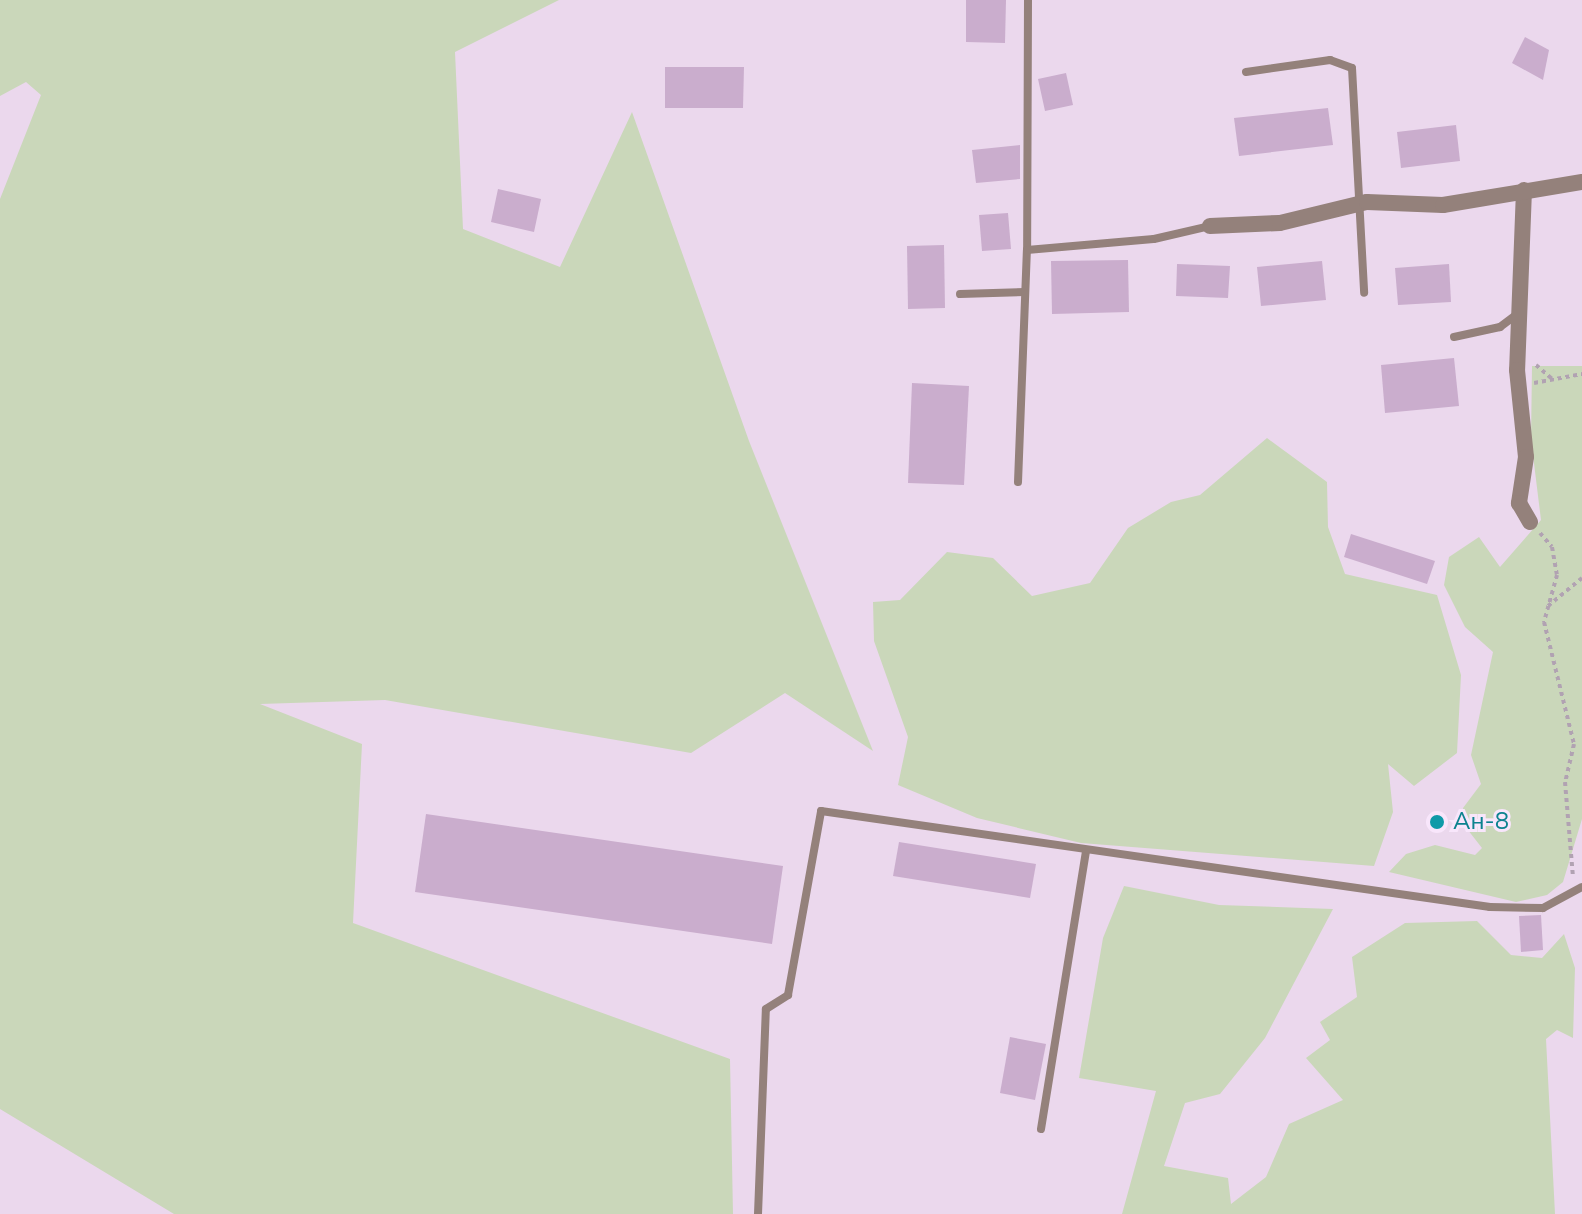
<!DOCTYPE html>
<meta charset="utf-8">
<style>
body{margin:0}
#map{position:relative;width:1582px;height:1214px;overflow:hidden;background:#ebd8ed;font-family:"Nunito Sans",sans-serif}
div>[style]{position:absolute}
.green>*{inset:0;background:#cad7ba}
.building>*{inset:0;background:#caadcd}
.path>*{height:4px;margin-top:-2px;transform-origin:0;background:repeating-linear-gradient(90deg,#b1a2b2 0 4px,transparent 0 8px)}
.service>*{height:8px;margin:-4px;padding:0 4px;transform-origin:4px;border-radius:4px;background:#94817b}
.minor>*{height:16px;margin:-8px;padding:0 8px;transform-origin:8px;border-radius:8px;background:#94817b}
.dots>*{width:22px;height:22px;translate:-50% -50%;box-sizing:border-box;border:4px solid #f8e6fb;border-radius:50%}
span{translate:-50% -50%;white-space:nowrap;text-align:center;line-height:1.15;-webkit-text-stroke:6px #f8e6fb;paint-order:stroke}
.culture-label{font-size:24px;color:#0d838f}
.left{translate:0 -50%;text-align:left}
</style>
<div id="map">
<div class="green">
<i style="clip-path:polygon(0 0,559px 0,455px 52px,463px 229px,560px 267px,632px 112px,749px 441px,873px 751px,785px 693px,691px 753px,385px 700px,260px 704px,362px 744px,353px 923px,730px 1059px,733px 1214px,174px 1214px,0 1109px,0 199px,41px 95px,26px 82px,0 96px)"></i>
<i style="clip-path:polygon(1532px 366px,1582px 366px,1582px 819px,1563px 882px,1547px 895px,1516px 902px,1389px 872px,1406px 854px,1435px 845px,1475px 855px,1482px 848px,1464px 825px,1463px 808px,1481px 784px,1471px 755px,1493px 652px,1465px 627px,1444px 585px,1449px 557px,1479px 537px,1500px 567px,1541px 520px,1531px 439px)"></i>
<i style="clip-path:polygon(1267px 438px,1327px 482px,1328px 527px,1345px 574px,1437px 595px,1461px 675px,1457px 753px,1414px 786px,1388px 764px,1393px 812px,1374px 866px,1081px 843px,977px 818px,898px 785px,908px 737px,874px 641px,873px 602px,900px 600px,947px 552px,993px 558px,1032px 596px,1090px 583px,1128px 528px,1171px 502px,1200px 495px)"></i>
<i style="clip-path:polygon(1124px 886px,1219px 905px,1333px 909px,1265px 1038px,1220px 1094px,1185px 1103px,1164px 1166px,1228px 1178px,1231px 1204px,1266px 1177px,1289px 1124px,1343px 1100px,1306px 1058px,1330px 1040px,1320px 1022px,1357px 997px,1352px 957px,1405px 923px,1477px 921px,1511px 955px,1542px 958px,1564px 934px,1575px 968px,1573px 1038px,1557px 1030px,1546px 1039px,1555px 1214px,1122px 1214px,1156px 1091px,1079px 1078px,1103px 938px)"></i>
</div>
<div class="building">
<i style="clip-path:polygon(966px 0,1006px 0,1005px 43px,966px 42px)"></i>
<i style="clip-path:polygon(1525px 37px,1549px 50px,1543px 80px,1512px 63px)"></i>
<i style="clip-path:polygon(665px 67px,744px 67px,743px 108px,665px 108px)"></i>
<i style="clip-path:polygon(1066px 73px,1073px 105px,1045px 111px,1038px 79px)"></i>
<i style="clip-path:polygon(1328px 108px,1333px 145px,1239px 156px,1234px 118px)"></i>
<i style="clip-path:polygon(1456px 125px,1460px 161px,1401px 168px,1397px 132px)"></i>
<i style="clip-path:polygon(1020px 145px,1020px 179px,976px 183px,972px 150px)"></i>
<i style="clip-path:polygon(498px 189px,541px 199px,534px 232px,491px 222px)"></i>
<i style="clip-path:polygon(1008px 213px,1011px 249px,982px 251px,979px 215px)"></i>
<i style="clip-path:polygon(944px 245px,945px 308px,908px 309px,907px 246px)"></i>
<i style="clip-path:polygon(1128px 260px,1129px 312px,1052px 314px,1051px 261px)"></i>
<i style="clip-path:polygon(1322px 261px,1326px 300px,1261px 306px,1257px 267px)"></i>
<i style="clip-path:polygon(1177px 264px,1230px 266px,1228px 298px,1176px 296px)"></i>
<i style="clip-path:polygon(1449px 264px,1451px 302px,1398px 305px,1395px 268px)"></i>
<i style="clip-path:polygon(1454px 358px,1459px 406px,1385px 413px,1381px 365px)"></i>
<i style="clip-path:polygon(912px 383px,969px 386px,964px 485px,908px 483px)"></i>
<i style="clip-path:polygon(1351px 534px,1435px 561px,1427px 584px,1344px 557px)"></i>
<i style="clip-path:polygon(426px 814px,783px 866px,772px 944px,415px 892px)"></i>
<i style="clip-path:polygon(899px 842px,1036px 864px,1030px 898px,893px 876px)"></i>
<i style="clip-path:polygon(1541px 915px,1543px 950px,1521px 952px,1519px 916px)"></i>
<i style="clip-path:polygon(1010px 1037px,1046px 1044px,1035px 1100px,1000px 1093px)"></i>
</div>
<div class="path">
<i style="left:1536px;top:365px;width:23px;rotate:41deg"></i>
<i style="left:1534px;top:383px;width:49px;rotate:-10.6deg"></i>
<i style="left:1540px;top:533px;width:18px;rotate:49deg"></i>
<i style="left:1552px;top:547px;width:28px;rotate:80deg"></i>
<i style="left:1557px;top:575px;width:49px;rotate:105.5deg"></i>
<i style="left:1544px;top:622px;width:126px;rotate:76.2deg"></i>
<i style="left:1574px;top:744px;width:39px;rotate:103deg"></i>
<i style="left:1565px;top:782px;width:96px;rotate:85.2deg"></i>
<i style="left:1548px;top:606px;width:44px;rotate:-39.5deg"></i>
</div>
<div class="service">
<i style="left:1028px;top:0;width:250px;rotate:90.2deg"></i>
<i style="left:1027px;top:250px;width:127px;rotate:-5deg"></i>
<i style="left:1154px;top:239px;width:57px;rotate:-13.1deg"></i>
<i style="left:1246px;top:72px;width:85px;rotate:-8.1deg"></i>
<i style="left:1330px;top:60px;width:23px;rotate:20deg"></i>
<i style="left:1352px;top:68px;width:225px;rotate:86.9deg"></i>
<i style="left:960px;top:294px;width:65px;rotate:-1.8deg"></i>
<i style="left:1454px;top:337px;width:47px;rotate:-12.3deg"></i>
<i style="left:1500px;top:327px;width:25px;rotate:-37deg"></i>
<i style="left:1018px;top:482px;width:232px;rotate:-87.8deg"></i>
<i style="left:1041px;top:1129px;width:281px;rotate:-80.8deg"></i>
<i style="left:758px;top:1214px;width:205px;rotate:-87.8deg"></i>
<i style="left:766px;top:1009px;width:26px;rotate:-32deg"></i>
<i style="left:788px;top:995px;width:187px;rotate:-79.8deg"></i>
<i style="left:821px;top:811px;width:676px;rotate:8.17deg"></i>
<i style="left:1490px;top:907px;width:53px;rotate:1.1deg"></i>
<i style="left:1543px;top:908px;width:44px;rotate:-28.3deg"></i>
</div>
<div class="minor">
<i style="left:1524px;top:190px;width:180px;rotate:92.2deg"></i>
<i style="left:1517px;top:370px;width:87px;rotate:84.1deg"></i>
<i style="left:1526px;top:457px;width:47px;rotate:98.7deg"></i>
<i style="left:1519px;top:503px;width:22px;rotate:60deg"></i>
<i style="left:1210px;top:226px;width:70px;rotate:-2.5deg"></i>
<i style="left:1280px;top:223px;width:89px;rotate:-13.6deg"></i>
<i style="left:1367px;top:202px;width:76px;rotate:2.3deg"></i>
<i style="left:1443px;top:205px;width:141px;rotate:-9.4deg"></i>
</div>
<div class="dots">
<i style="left:1437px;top:822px;background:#0f9aa8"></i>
</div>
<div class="culture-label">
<span class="left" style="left:1453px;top:822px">Ан-8</span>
</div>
</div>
